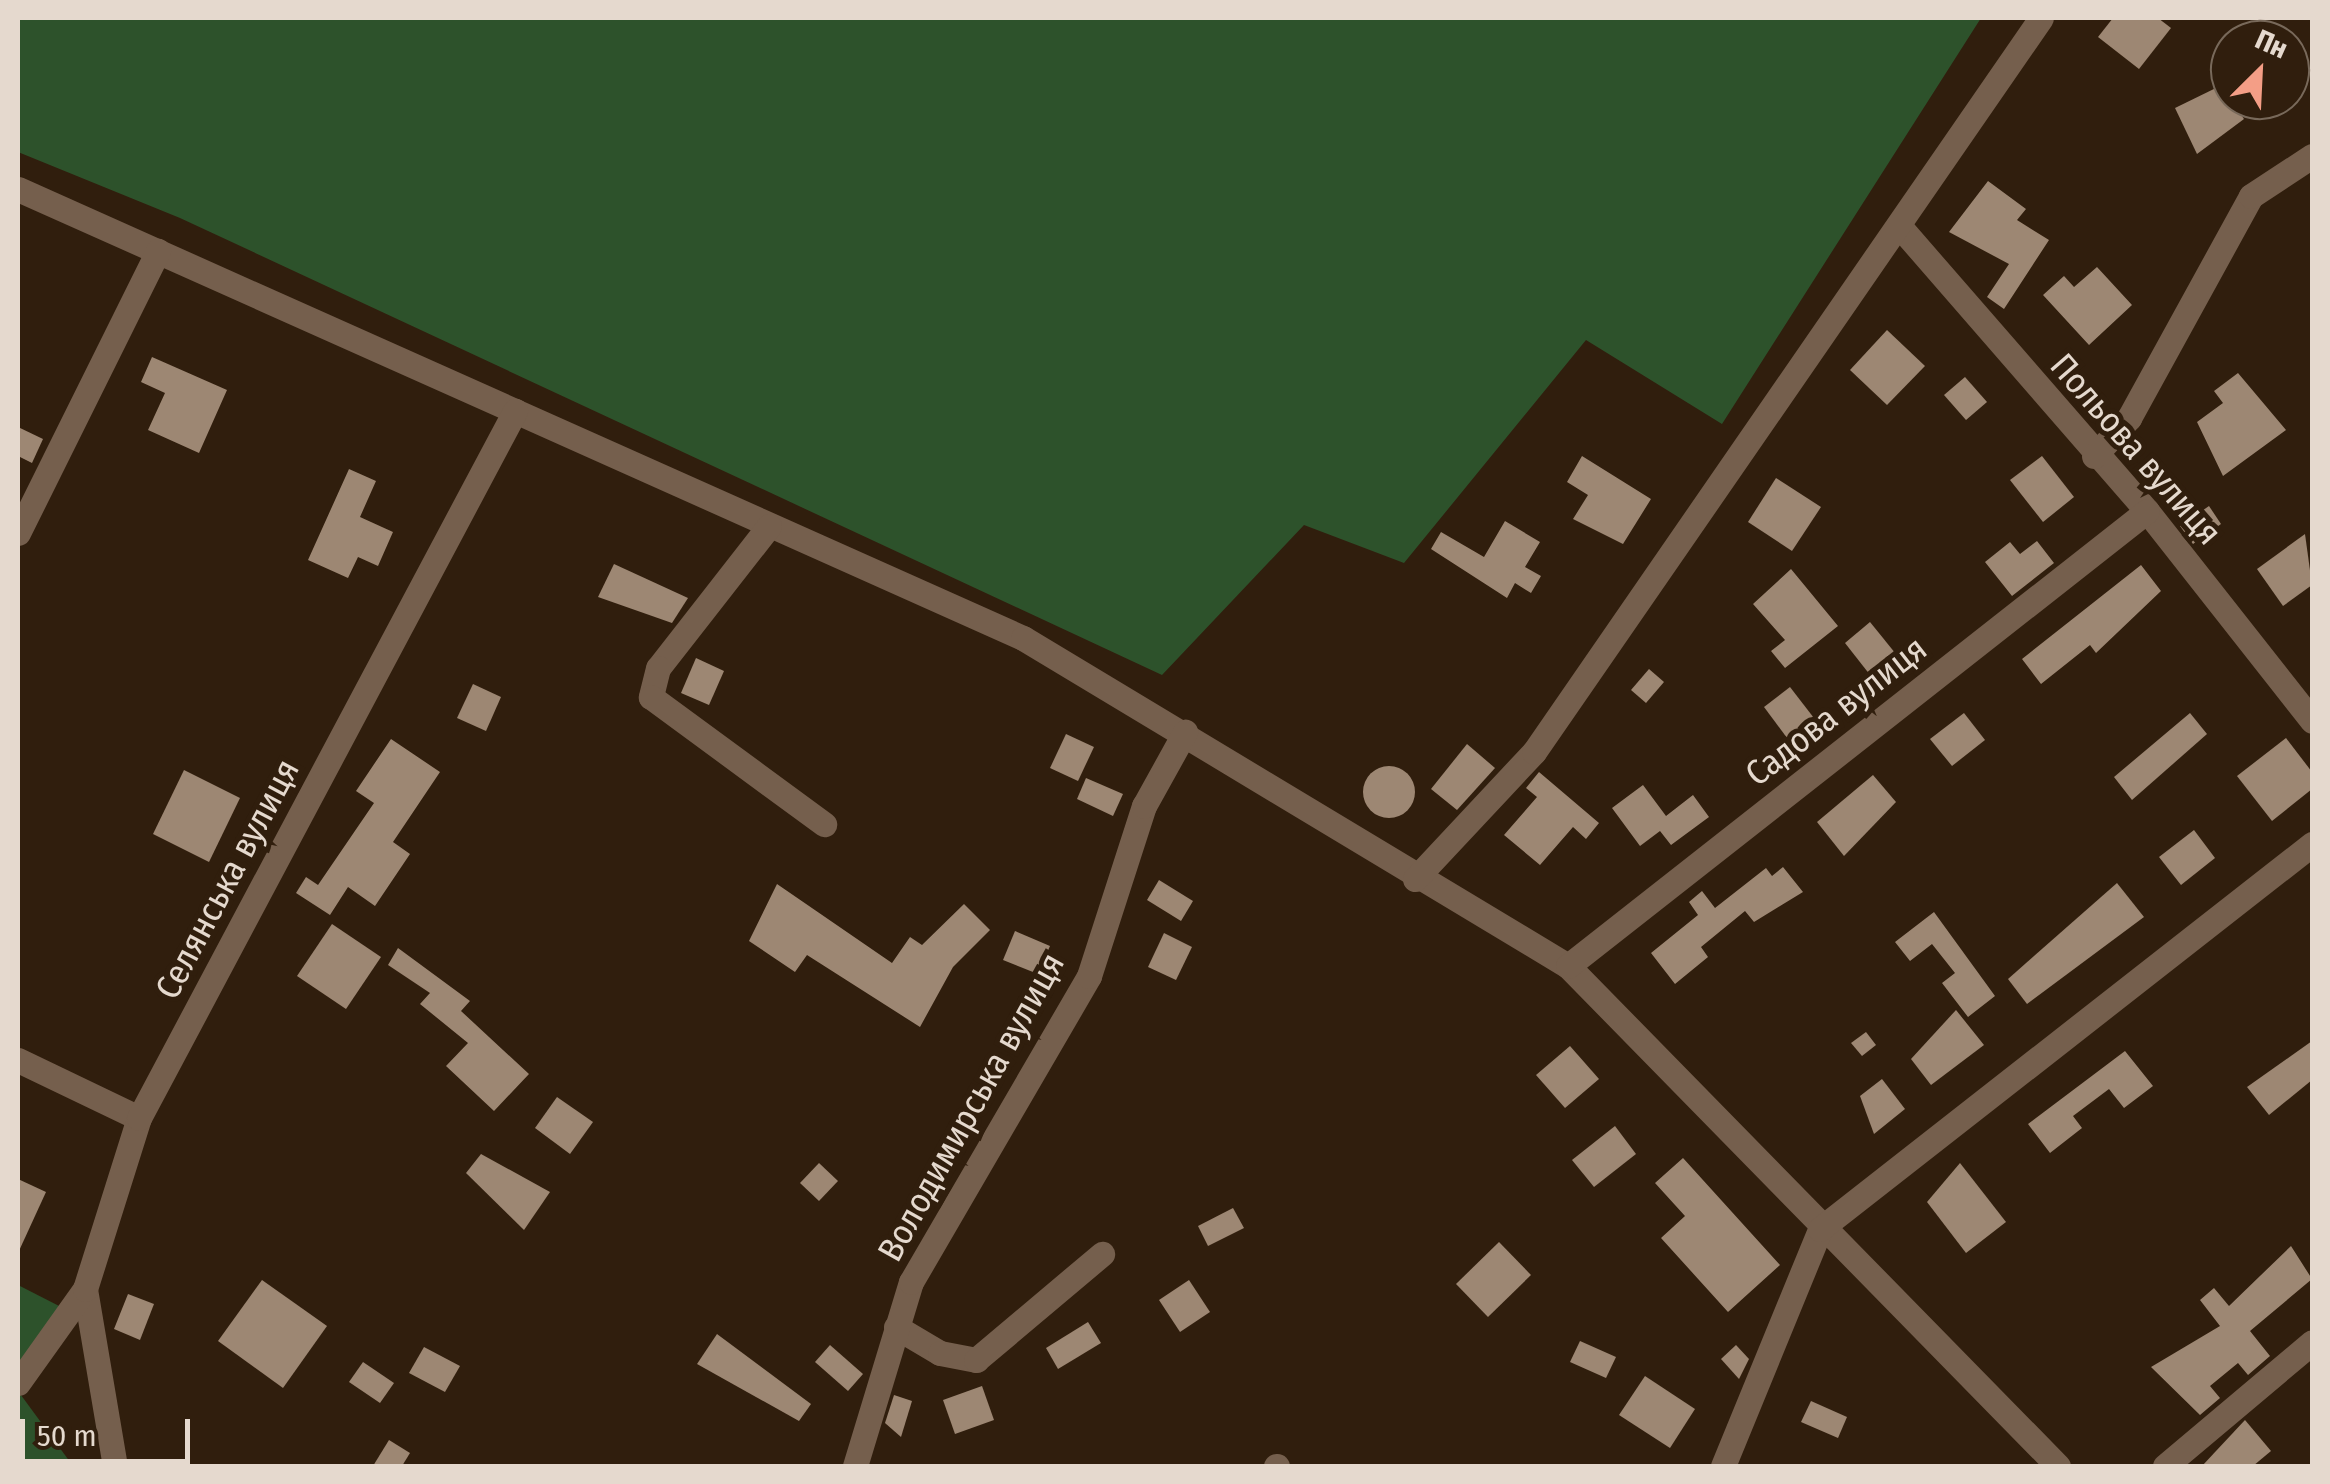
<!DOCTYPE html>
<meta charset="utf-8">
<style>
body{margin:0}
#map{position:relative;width:2330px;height:1484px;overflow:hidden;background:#301e0d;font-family:"Fira Sans Condensed",sans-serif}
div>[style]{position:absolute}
.forest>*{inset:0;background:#2d522b}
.building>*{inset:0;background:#9d8773}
.round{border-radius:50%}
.minor>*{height:25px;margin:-12.5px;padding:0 12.5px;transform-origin:12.5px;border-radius:12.5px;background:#755f4d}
span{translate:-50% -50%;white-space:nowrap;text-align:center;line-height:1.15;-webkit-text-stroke:10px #301e0d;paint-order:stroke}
.street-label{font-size:35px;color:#e5d9ce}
.frame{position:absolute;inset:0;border:20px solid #e5d9ce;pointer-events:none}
.north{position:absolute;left:2210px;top:20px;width:100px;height:100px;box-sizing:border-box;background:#301e0d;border:2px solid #78695a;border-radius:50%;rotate:24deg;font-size:28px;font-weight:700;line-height:40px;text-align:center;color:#e5d9ce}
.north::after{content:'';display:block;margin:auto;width:35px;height:45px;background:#f49e86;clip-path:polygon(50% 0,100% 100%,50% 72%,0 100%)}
.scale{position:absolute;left:20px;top:1419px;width:170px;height:45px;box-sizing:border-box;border:5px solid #e5d9ce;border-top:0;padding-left:12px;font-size:30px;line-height:35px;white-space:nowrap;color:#e5d9ce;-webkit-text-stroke:8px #301e0d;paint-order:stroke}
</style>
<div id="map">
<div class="forest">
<i style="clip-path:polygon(18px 18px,1981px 18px,1722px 424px,1586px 340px,1404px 563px,1304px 525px,1162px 675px,180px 218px,18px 152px)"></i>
<i style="clip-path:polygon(18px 1285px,65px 1309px,18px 1390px)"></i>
<i style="clip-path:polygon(18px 1391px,73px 1466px,18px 1466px)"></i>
</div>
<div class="building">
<i style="clip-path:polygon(2113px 18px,2158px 18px,2171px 28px,2139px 69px,2098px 37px)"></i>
<i style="clip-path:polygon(2220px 86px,2244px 119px,2197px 154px,2175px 108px)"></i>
<i style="clip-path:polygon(1988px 181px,2026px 209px,2017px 220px,2049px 240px,2004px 309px,1987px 297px,2009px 264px,1949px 232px)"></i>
<i style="clip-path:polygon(2097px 267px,2132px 305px,2089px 345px,2043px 295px,2064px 276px,2074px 287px)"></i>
<i style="clip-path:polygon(1887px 330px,1925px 366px,1887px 405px,1850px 370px)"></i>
<i style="clip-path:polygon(152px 357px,227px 390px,199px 453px,148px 430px,165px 393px,141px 382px)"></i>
<i style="clip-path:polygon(2238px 373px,2286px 430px,2223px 476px,2197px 422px,2223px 403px,2214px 391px)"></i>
<i style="clip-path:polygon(1965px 377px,1987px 402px,1966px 420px,1944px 395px)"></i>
<i style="clip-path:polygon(18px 427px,43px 439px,32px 463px,18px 456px)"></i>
<i style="clip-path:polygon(1582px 456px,1651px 499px,1623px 544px,1573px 519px,1588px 495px,1567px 482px)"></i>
<i style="clip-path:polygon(2042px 456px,2074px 497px,2043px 522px,2010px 480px)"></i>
<i style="clip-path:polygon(349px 469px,376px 481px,360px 517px,393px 532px,378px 566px,358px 557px,348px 578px,308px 560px)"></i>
<i style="clip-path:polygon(1776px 478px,1821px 507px,1792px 551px,1748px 522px)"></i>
<i style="clip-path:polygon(2209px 506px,2221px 524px,2193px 544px,2180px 526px)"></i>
<i style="clip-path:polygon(1505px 521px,1540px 542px,1525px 567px,1541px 576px,1531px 593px,1515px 583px,1507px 598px,1431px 549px,1441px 532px,1484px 557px)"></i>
<i style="clip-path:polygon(2305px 534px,2312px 585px,2283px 606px,2257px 569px)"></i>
<i style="clip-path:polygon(2037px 541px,2054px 563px,2012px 596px,1985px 562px,2010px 542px,2020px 554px)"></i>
<i style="clip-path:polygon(614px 564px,688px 598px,672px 623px,598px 597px)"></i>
<i style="clip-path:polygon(2141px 565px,2161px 591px,2096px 653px,2090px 645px,2041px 684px,2022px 659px)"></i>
<i style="clip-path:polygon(1791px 569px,1838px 626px,1785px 668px,1771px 651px,1785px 640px,1753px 604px)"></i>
<i style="clip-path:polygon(1870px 622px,1900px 659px,1874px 680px,1845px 643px)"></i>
<i style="clip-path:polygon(696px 658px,724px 671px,709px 705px,681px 693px)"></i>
<i style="clip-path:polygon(1649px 669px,1664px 682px,1646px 703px,1631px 690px)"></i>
<i style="clip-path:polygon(473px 684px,501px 697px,486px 731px,457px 718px)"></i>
<i style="clip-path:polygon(1790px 687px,1817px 722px,1790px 742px,1764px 707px)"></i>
<i style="clip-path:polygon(1964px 713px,1985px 740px,1952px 766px,1930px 739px)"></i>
<i style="clip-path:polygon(2190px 713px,2207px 734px,2132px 800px,2114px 777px)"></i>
<i style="clip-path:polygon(1066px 734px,1094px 747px,1078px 781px,1050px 768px)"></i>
<i style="clip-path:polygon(2286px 738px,2312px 772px,2312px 789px,2272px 821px,2237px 776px)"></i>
<i style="clip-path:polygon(391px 739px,440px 772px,393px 842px,410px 854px,375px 906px,348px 887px,330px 915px,296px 893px,306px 877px,318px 885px,374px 803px,356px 791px)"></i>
<i style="clip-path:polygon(1467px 744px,1495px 768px,1457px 810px,1431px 789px)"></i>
<i class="round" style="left:1363px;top:766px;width:52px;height:52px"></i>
<i style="clip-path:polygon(184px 770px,240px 798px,209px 862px,153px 834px)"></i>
<i style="clip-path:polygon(1539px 772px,1599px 823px,1586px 839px,1573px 827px,1540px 865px,1504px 835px,1537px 797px,1526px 788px)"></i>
<i style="clip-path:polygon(1873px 775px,1896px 802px,1844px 856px,1817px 822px)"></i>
<i style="clip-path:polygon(1086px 778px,1123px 794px,1113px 816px,1077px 799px)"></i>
<i style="clip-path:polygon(1643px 785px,1666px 816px,1693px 795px,1709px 817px,1671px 845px,1660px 831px,1640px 846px,1612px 808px)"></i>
<i style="clip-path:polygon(2194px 830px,2215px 858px,2181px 885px,2159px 857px)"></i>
<i style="clip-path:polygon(1783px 867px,1803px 892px,1754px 922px,1745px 911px,1701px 947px,1708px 957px,1675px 984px,1651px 953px,1698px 915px,1689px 902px,1702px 891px,1715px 908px,1766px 868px,1772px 876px)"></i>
<i style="clip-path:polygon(1159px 880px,1193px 901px,1181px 921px,1147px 900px)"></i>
<i style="clip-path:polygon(2117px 883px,2144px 917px,2027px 1004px,2008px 979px)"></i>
<i style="clip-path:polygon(777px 884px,892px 963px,910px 937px,922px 945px,964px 904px,990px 930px,953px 967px,920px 1027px,807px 955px,795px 972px,749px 941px)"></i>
<i style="clip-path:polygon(1934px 912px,1995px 996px,1968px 1017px,1942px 983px,1955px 973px,1932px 944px,1910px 961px,1895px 942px)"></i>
<i style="clip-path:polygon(332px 924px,381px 957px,346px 1009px,297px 976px)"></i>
<i style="clip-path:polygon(1015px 931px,1050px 946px,1038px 974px,1003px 960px)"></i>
<i style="clip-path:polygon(1164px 933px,1192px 947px,1176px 980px,1148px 967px)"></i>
<i style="clip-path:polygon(398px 948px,470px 1001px,461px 1011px,529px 1074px,494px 1111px,446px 1066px,468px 1043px,420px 1004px,430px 993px,388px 965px)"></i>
<i style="clip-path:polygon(1956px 1010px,1984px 1045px,1931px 1085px,1911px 1059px)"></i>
<i style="clip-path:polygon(1866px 1032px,1876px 1045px,1862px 1056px,1851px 1043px)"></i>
<i style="clip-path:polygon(2312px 1041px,2312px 1080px,2269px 1115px,2247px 1087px)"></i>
<i style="clip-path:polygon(1570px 1046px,1599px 1079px,1565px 1108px,1536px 1075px)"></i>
<i style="clip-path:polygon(2125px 1051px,2153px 1086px,2124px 1108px,2109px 1089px,2073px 1116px,2082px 1128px,2050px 1153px,2028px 1124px)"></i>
<i style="clip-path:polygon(1882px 1079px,1905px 1109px,1874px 1134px,1860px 1096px)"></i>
<i style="clip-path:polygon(557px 1097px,593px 1122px,570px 1154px,535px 1128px)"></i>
<i style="clip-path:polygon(1615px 1126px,1636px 1154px,1594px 1187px,1572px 1160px)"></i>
<i style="clip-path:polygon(481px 1154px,550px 1192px,524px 1230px,466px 1173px)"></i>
<i style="clip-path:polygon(1683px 1158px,1780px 1265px,1728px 1312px,1661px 1238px,1685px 1216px,1655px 1183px)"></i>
<i style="clip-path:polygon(819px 1163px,838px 1181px,819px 1201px,800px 1183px)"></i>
<i style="clip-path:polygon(1960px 1163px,2006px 1222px,1966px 1253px,1927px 1202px)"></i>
<i style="clip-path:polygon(18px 1179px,46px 1192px,18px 1253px)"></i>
<i style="clip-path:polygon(1233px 1208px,1244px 1228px,1208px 1246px,1198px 1226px)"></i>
<i style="clip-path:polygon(1499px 1242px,1531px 1275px,1488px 1317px,1456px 1284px)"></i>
<i style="clip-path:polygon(2291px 1246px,2312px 1279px,2250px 1331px,2270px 1356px,2248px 1375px,2238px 1363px,2210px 1386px,2220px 1398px,2200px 1415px,2151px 1367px,2220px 1326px,2200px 1300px,2214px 1288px,2229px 1306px)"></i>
<i style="clip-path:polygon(262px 1280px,327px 1326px,283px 1388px,218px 1341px)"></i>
<i style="clip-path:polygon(1189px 1280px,1210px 1312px,1180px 1332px,1159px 1300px)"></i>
<i style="clip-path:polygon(128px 1294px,154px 1304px,140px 1340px,114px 1329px)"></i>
<i style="clip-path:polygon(1088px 1322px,1101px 1343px,1058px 1369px,1046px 1348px)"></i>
<i style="clip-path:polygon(717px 1334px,811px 1404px,799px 1421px,697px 1364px)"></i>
<i style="clip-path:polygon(1580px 1341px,1616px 1357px,1606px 1378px,1570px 1362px)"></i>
<i style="clip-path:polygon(830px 1345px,863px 1374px,848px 1391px,815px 1362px)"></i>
<i style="clip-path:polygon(1736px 1345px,1749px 1359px,1739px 1379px,1721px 1359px)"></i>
<i style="clip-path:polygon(424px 1347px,460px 1366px,445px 1392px,409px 1373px)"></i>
<i style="clip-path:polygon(363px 1362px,394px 1383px,380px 1403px,349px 1382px)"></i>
<i style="clip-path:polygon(1645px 1376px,1695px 1409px,1670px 1448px,1619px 1415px)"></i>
<i style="clip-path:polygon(982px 1386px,994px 1420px,955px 1434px,943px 1400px)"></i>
<i style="clip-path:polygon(894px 1395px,912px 1401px,901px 1437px,885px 1423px)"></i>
<i style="clip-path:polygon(1811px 1401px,1847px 1417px,1838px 1438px,1801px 1422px)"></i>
<i style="clip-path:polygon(2245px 1420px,2271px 1451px,2253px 1466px,2202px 1466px)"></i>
<i style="clip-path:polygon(389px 1440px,410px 1453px,402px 1466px,373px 1466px)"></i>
</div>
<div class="minor">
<i style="left:18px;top:189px;width:1101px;rotate:24.07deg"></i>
<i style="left:1023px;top:638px;width:636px;rotate:31.04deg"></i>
<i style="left:1568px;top:966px;width:700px;rotate:45.58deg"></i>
<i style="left:1901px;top:228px;width:375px;rotate:49deg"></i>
<i style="left:2147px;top:511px;width:267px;rotate:51.8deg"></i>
<i style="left:2094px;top:456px;width:52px;rotate:-47.4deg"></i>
<i style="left:2129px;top:418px;width:253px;rotate:-61.2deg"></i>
<i style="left:2251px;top:196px;width:73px;rotate:-33.3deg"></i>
<i style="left:769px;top:526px;width:180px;rotate:128deg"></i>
<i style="left:658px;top:668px;width:30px;rotate:104deg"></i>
<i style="left:651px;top:697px;width:215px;rotate:36.3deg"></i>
<i style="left:18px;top:533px;width:315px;rotate:-63.6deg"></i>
<i style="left:1415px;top:879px;width:174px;rotate:-46.9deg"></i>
<i style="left:1534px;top:752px;width:892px;rotate:-55.37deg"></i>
<i style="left:1568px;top:966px;width:736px;rotate:-38.16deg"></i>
<i style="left:18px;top:1060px;width:134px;rotate:25.6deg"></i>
<i style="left:85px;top:1289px;width:180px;rotate:80.4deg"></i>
<i style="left:896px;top:1327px;width:51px;rotate:30.6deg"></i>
<i style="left:940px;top:1353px;width:37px;rotate:11deg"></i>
<i style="left:976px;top:1360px;width:165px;rotate:-40.1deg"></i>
<i style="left:18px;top:1383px;width:115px;rotate:-54.5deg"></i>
<i style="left:85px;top:1289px;width:179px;rotate:-72.5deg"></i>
<i style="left:139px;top:1118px;width:801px;rotate:-61.99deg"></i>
<i style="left:855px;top:1466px;width:192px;rotate:-73.1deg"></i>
<i style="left:911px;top:1282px;width:354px;rotate:-59.8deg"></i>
<i style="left:1089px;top:976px;width:179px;rotate:-72.1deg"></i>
<i style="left:1144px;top:806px;width:85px;rotate:-61deg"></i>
<i style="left:1276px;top:1466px;width:1px"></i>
<i style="left:1723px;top:1466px;width:256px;rotate:-67.7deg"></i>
<i style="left:1820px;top:1229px;width:625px;rotate:-38.04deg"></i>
<i style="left:2165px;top:1466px;width:192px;rotate:-40.1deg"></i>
</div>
<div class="street-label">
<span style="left:2136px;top:449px;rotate:49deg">Польова вулиця</span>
<span style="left:1836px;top:711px;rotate:-38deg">Садова вулиця</span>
<span style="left:227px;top:879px;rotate:-62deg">Селянська вулиця</span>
<span style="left:971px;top:1107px;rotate:-61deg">Володимирська вулиця</span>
</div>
<div class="frame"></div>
<div class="north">Пн</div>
<div class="scale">50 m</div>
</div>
